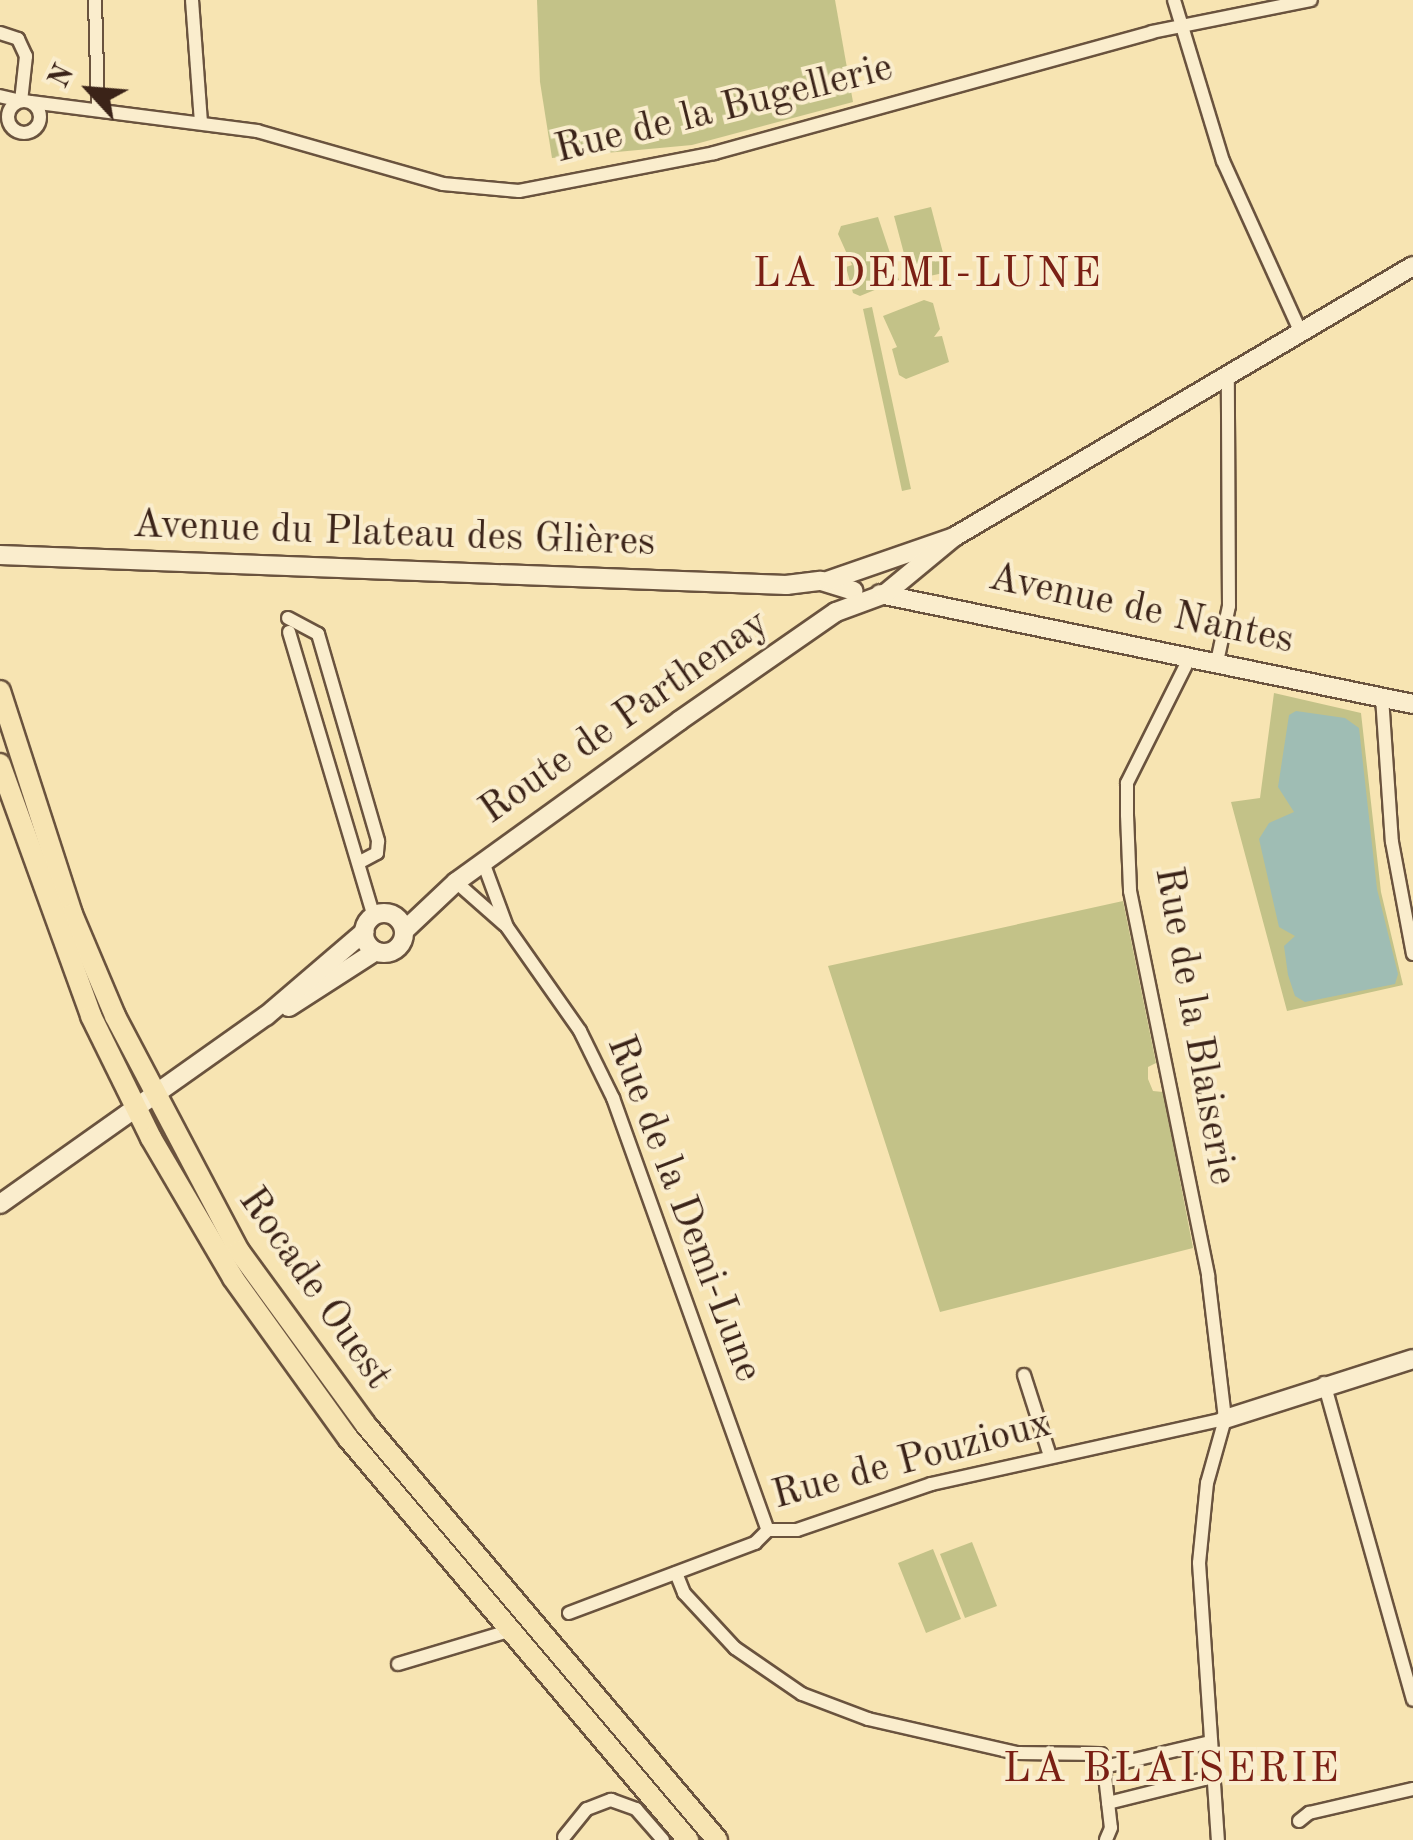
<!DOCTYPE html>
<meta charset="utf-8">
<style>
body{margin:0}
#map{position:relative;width:1413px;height:1840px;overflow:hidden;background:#f7e4b2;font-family:"Old Standard TT",serif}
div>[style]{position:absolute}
.green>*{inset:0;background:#c3c288}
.water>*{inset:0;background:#9fbdb4}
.roads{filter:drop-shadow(2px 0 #6a533e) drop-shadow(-2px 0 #6a533e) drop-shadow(0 2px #6a533e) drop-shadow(0 -2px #6a533e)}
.street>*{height:12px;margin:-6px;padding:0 6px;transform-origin:6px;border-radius:6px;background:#faedcd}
.street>.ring{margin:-6px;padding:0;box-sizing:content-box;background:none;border:12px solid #faedcd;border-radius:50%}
.secondary>*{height:18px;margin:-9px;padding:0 9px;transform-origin:9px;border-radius:9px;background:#faedcd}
.secondary>.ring{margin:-9px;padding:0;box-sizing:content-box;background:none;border:18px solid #faedcd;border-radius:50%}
.primary>*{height:20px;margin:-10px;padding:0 10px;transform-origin:10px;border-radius:10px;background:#f7e4b2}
span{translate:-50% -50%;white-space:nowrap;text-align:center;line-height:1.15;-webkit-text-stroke:8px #faedcd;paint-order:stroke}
.street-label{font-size:40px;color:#3b2318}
.neighbourhood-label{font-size:42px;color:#7a1f14;letter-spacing:2.5px}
.north{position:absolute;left:40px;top:40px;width:100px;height:100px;-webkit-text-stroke:8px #faedcd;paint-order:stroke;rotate:296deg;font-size:28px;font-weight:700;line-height:40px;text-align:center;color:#3b2318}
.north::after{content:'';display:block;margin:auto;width:35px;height:45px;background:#3b2318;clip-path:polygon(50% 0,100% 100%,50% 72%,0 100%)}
</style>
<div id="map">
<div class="green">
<i style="clip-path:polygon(537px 0,835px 0,853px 102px,692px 145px,552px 158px,540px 82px)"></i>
<i style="clip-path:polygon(931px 207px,948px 272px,911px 280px,894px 216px)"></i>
<i style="clip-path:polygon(878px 217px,899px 280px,860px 296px,853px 293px,846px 267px,852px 265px,838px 234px,841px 226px)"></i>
<i style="clip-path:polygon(924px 300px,933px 303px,940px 329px,934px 337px,942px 336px,949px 362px,906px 379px,899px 375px,892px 349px,897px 347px,883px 316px)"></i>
<i style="clip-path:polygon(872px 307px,911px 489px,902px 491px,863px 309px)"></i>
<i style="clip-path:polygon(1274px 693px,1361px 713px,1381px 892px,1403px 985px,1287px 1011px,1231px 802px,1260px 798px)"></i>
<i style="clip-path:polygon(1123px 901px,1156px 1063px,1148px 1067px,1148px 1079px,1153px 1091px,1163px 1092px,1193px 1248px,940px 1312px,828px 966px)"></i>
<i style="clip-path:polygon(972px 1542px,997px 1606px,965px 1618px,940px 1554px)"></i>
<i style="clip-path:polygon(933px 1549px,961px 1619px,926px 1633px,898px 1563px)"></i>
</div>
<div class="water">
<i style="clip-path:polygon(1296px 711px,1345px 718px,1359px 728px,1377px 889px,1398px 974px,1395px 984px,1305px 1002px,1295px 996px,1288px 975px,1284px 946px,1295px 936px,1279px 927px,1259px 839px,1269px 823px,1294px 812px,1278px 787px,1289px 715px)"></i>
</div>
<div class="roads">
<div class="street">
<i style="left:95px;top:0;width:108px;rotate:88.4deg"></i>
<i style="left:192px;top:0;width:122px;rotate:85.8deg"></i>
<i style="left:1174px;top:0;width:168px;rotate:73.1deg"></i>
<i style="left:1223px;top:161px;width:189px;rotate:65.6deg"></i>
<i style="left:0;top:33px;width:19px;rotate:18deg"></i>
<i style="left:18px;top:39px;width:19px;rotate:65deg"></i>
<i style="left:26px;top:56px;width:45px;rotate:96.3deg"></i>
<i style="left:21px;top:101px;width:22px;rotate:-167deg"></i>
<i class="ring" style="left:8px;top:101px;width:20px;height:20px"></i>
<i style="left:31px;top:102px;width:228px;rotate:7.3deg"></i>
<i style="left:257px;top:131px;width:193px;rotate:15.9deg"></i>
<i style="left:443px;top:184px;width:76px;rotate:5.3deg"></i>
<i style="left:519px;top:191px;width:199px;rotate:-11deg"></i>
<i style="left:714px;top:153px;width:454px;rotate:-15.4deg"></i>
<i style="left:1152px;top:32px;width:162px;rotate:-11.4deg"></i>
<i style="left:288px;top:618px;width:34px;rotate:28deg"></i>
<i style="left:318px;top:634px;width:216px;rotate:73.8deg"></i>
<i style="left:378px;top:841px;width:12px;rotate:95deg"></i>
<i style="left:377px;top:853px;width:19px;rotate:152deg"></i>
<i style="left:289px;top:632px;width:297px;rotate:73.4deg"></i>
<i style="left:1190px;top:657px;width:141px;rotate:116.6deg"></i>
<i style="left:1127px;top:783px;width:32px;rotate:90deg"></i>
<i style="left:1127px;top:815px;width:76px;rotate:87.7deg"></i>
<i style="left:1130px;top:891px;width:393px;rotate:78.5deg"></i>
<i style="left:1208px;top:1276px;width:144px;rotate:83.2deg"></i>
<i style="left:1225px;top:1419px;width:66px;rotate:105.7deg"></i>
<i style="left:1207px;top:1483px;width:80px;rotate:95.7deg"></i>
<i style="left:1199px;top:1563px;width:278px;rotate:86.1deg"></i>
<i style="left:1217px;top:662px;width:57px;rotate:-77.9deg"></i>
<i style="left:1229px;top:606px;width:229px;rotate:-90.3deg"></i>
<i style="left:1382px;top:697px;width:145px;rotate:86.1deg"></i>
<i style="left:1392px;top:842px;width:114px;rotate:79.4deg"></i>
<i style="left:483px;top:862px;width:69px;rotate:69.7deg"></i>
<i style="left:507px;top:927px;width:127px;rotate:54.9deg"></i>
<i style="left:580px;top:1031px;width:75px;rotate:63.8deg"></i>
<i style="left:613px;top:1098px;width:459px;rotate:70.3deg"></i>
<i style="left:456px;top:882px;width:65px;rotate:41.3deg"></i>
<i style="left:1024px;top:1375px;width:85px;rotate:72.2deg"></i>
<i style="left:1324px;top:1383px;width:329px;rotate:74.3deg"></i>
<i style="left:676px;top:1573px;width:22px;rotate:68deg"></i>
<i style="left:684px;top:1593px;width:75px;rotate:47.2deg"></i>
<i style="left:735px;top:1648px;width:81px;rotate:34.5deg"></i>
<i style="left:802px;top:1694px;width:71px;rotate:20.7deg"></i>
<i style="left:868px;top:1719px;width:152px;rotate:12.9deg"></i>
<i style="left:1016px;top:1753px;width:85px;rotate:0.7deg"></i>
<i style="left:1101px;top:1754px;width:13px;rotate:77deg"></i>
<i style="left:1104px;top:1767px;width:110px;rotate:-13.2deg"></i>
<i style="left:569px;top:1613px;width:199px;rotate:-20.6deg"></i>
<i style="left:755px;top:1543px;width:18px;rotate:-45deg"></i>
<i style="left:768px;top:1530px;width:29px"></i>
<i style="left:797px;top:1530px;width:142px;rotate:-18.9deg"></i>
<i style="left:931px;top:1484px;width:301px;rotate:-12.5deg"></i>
<i style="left:398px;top:1664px;width:119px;rotate:-16.6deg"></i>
<i style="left:1104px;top:1767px;width:61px;rotate:83.5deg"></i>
<i style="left:1111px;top:1828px;width:13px;rotate:113deg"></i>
<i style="left:1108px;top:1803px;width:107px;rotate:-14deg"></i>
<i style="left:1299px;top:1821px;width:13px;rotate:-39deg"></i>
<i style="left:1309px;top:1813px;width:107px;rotate:-13deg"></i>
<i style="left:564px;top:1837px;width:36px;rotate:-51deg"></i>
<i style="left:587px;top:1809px;width:26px;rotate:-21deg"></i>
<i style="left:611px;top:1800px;width:27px;rotate:20deg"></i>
<i style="left:636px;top:1809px;width:41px;rotate:48.9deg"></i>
</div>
<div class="secondary">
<i style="left:0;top:555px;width:787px;rotate:2.19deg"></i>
<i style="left:786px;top:585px;width:35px;rotate:-7deg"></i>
<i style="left:821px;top:581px;width:34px;rotate:17deg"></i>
<i style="left:827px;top:581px;width:134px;rotate:-19.1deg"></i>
<i style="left:954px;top:537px;width:533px;rotate:-30.56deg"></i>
<i style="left:880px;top:594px;width:544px;rotate:11.66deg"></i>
<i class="ring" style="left:364px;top:913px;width:22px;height:22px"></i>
<i style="left:404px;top:931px;width:71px;rotate:-43.3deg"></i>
<i style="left:456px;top:882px;width:275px;rotate:-35.8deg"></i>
<i style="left:679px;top:721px;width:191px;rotate:-34.8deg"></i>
<i style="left:836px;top:612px;width:52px;rotate:-20.2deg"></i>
<i style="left:885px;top:594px;width:89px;rotate:-39.6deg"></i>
<i style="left:289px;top:1007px;width:103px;rotate:-32.8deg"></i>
<i style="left:0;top:1204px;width:326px;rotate:-35.3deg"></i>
<i style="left:266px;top:1016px;width:130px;rotate:-40.6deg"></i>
<i style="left:1225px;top:1419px;width:197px;rotate:-17.7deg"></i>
</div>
<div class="primary">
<i style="left:0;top:691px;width:234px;rotate:72.1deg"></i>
<i style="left:72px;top:914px;width:111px;rotate:67.1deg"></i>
<i style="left:115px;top:1016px;width:266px;rotate:62.2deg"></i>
<i style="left:239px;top:1251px;width:214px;rotate:53.9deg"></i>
<i style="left:365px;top:1424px;width:545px;rotate:49.76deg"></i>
<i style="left:0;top:764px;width:268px;rotate:70.1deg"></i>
<i style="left:91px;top:1016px;width:136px;rotate:63.8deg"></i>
<i style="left:151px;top:1138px;width:162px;rotate:59.6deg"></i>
<i style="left:233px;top:1278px;width:197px;rotate:54.3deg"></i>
<i style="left:348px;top:1438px;width:527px;rotate:49.78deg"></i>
</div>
</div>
<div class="street-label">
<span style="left:724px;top:110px;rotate:-14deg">Rue de la Bugellerie</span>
<span style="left:394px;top:535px;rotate:2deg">Avenue du Plateau des Glières</span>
<span style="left:1141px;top:610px;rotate:12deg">Avenue de Nantes</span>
<span style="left:625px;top:718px;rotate:-35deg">Route de Parthenay</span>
<span style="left:1194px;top:1026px;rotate:80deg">Rue de la Blaiserie</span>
<span style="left:683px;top:1209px;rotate:69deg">Rue de la Demi-Lune</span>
<span style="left:314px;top:1289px;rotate:55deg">Rocade Ouest</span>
<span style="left:912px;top:1461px;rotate:-15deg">Rue de Pouzioux</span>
</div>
<div class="neighbourhood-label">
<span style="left:928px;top:275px">LA DEMI-LUNE</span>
<span style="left:1172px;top:1770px">LA BLAISERIE</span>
</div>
<div class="north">N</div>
</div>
